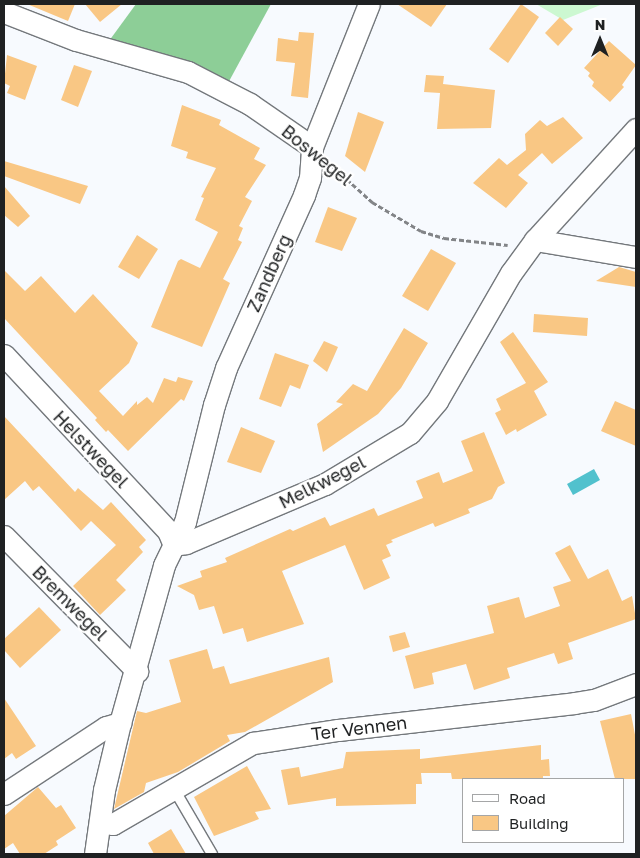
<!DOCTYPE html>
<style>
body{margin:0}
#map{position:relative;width:640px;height:858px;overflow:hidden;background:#f7fafe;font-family:"Golos Text",sans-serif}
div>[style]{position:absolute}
.green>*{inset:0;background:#ccf8d1}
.forest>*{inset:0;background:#8dce97}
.water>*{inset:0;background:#51c1cd}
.building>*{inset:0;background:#f9c784}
.path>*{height:3px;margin-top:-1.5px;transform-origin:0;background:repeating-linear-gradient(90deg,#828487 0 5px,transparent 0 7.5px)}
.roads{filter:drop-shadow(1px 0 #74787c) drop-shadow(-1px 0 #74787c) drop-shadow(0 1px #74787c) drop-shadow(0 -1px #74787c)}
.service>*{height:10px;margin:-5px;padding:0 5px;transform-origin:5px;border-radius:5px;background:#fff}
.minor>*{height:21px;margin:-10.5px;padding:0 10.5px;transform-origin:10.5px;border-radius:10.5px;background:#fff}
span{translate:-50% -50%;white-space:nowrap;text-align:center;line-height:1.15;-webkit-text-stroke:4.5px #fff;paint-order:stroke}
.street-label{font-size:18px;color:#1f2122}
.frame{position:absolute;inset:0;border:5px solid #1f2122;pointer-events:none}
.legend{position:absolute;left:462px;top:778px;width:162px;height:65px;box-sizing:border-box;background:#fff;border:1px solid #a5a6a7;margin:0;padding:6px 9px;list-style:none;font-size:15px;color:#1f2122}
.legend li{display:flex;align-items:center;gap:10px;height:25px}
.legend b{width:25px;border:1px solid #a5a6a7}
.north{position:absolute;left:575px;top:15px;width:50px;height:50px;-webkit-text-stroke:4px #fff;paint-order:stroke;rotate:0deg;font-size:14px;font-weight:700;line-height:20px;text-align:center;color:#1f2122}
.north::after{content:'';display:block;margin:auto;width:18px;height:22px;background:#1f2122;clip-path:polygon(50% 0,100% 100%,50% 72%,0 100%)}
</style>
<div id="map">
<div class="green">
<i style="clip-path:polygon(536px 4px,603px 4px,563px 20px)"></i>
</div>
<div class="forest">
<i style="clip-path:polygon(136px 4px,271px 4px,227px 85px,109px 41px)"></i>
</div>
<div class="water">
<i style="clip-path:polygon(594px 469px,600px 480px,573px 495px,567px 484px)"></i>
</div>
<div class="building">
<i style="clip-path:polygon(27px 4px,75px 4px,68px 21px)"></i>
<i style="clip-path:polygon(85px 4px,122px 4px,100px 22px)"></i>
<i style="clip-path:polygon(397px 4px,447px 4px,431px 27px)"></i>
<i style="clip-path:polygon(521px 4px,539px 17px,508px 63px,489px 49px)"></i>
<i style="clip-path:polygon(560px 17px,573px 29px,558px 46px,545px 33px)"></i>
<i style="clip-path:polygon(299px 32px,314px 33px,308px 98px,291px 96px,295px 63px,276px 61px,278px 38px,298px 41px)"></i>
<i style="clip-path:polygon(609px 41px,636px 65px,622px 85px,624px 87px,610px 102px,592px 86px,594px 82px,588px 76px,590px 73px,584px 68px)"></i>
<i style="clip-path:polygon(7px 55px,37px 66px,25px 100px,7px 93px,10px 86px,4px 83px)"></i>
<i style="clip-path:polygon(74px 65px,92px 71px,78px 107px,61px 100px)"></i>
<i style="clip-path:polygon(426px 75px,444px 76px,443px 84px,495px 90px,491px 128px,437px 129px,440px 93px,424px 92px)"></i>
<i style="clip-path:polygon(182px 105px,221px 120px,219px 125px,260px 148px,254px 159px,266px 165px,245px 197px,252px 201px,239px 226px,243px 228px,238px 240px,242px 242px,223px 279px,230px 283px,202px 347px,151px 327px,178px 261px,181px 259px,200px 268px,218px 232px,195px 220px,204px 198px,201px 197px,216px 168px,186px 158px,188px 152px,171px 146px)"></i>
<i style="clip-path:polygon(358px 112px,384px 122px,365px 172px,345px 156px)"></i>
<i style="clip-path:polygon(563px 117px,583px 138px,552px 164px,542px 153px,518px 175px,528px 183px,506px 208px,473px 183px,499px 158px,507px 165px,526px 150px,525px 134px,540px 120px,547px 126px)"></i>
<i style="clip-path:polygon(4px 161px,88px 186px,80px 204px,4px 176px)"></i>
<i style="clip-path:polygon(4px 186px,30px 216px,18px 227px,4px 215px)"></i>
<i style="clip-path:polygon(328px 207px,357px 218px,342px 251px,315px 242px)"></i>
<i style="clip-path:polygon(137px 235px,158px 249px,139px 279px,118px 267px)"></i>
<i style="clip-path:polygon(431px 249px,456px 263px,428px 311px,402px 296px)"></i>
<i style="clip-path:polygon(619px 267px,636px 272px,636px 287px,596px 281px)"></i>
<i style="clip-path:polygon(4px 270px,25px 291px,41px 276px,75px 313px,93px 294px,138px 343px,129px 363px,99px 391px,123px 416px,137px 401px,137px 405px,147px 397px,153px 403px,164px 378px,176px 382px,178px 377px,193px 381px,184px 401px,181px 399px,128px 451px,108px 430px,106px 432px,95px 420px,97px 418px,4px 318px)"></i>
<i style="clip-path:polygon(534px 314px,588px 318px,587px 336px,533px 332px)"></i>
<i style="clip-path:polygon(404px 328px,428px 343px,401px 388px,378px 414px,323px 452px,317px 424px,343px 404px,336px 402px,353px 384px,367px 391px)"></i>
<i style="clip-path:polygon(513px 332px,548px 382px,534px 391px,547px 415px,517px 432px,516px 429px,506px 435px,495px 413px,501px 410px,496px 399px,526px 383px,500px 342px)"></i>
<i style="clip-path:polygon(324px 341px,338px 347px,327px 372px,313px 361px)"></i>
<i style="clip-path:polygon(275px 353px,309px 365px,300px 389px,290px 385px,281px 407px,259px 399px)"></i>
<i style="clip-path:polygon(615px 401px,636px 410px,636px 446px,601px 431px)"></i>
<i style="clip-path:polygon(4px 416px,75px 492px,78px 488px,103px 510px,111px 502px,146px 540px,139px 547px,143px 552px,116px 580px,126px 590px,100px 615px,73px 586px,116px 545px,91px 521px,81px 531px,39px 486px,33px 491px,25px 481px,4px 500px)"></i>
<i style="clip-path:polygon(241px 427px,275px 441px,261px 473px,227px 462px)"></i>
<i style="clip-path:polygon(484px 432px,505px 483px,498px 487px,492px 499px,468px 509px,470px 513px,435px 527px,433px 523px,391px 540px,393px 542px,386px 545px,391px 556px,382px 560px,390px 578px,364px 590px,345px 545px,282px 571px,304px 624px,247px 642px,243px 628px,223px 634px,214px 606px,199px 610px,194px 595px,177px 586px,202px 577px,200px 571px,227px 562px,225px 558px,290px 529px,293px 531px,325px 517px,330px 526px,374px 508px,378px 516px,423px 498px,416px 481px,439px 472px,443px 483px,473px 471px,461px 441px)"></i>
<i style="clip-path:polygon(570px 545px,588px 579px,608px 569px,622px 601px,632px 596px,636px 619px,568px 643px,573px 659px,558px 664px,554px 653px,507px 668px,510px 678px,474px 690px,466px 664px,432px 673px,434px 684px,414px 689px,405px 656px,494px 633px,487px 606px,519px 597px,525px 618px,560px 606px,553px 587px,571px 581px,555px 553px)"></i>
<i style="clip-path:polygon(39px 607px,61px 630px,20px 668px,4px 650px,4px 639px)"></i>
<i style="clip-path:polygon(405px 632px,410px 647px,393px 652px,389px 636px)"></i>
<i style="clip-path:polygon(207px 649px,213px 669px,224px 666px,230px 684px,329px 657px,333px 682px,245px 732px,227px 735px,230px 741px,178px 772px,146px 783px,144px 792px,114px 809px,137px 711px,146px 713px,181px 702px,169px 660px)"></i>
<i style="clip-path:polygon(4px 698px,36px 746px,16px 759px,12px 753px,4px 759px)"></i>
<i style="clip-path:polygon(631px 714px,636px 740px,636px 779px,615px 779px,600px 721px)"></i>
<i style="clip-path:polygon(541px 745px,541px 760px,549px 759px,550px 776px,543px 776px,543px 779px,452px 779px,451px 773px,421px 773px,422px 784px,416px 784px,416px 804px,336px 806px,336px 798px,288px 805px,281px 770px,299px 767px,301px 777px,343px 768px,346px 752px,420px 749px,420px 759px)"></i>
<i style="clip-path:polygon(247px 766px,271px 809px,255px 812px,259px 819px,214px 836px,194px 797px)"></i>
<i style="clip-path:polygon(38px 787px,56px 808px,61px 805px,76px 828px,56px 841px,58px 845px,44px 854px,20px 854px,13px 843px,4px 849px,4px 816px)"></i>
<i style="clip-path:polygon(171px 829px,186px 854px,154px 854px,148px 843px)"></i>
</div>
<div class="path">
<i style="left:330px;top:164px;width:57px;rotate:42.1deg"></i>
<i style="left:372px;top:202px;width:57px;rotate:30.6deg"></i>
<i style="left:421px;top:231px;width:24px;rotate:17deg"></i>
<i style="left:444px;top:238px;width:64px;rotate:6.2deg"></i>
</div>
<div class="roads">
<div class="service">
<i style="left:174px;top:789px;width:75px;rotate:59.7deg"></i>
</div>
<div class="minor">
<i style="left:4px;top:12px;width:77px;rotate:21.3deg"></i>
<i style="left:76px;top:40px;width:116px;rotate:15.9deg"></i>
<i style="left:188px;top:72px;width:70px;rotate:27.3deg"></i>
<i style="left:250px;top:104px;width:75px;rotate:34.7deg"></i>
<i style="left:535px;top:240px;width:102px;rotate:9.6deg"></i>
<i style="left:4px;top:355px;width:241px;rotate:47deg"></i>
<i style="left:168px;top:531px;width:15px;rotate:67deg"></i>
<i style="left:4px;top:536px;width:190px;rotate:45.4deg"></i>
<i style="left:174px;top:545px;width:12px;rotate:-9deg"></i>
<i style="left:186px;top:543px;width:151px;rotate:-23deg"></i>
<i style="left:325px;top:484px;width:99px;rotate:-31deg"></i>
<i style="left:410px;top:433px;width:42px;rotate:-49.8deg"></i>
<i style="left:437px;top:401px;width:148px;rotate:-60deg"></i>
<i style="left:511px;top:273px;width:41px;rotate:-54deg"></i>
<i style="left:535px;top:240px;width:150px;rotate:-47.7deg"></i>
<i style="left:4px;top:794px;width:122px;rotate:-33.3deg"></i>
<i style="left:106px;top:727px;width:15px;rotate:-16deg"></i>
<i style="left:100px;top:822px;width:13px;rotate:9deg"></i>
<i style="left:113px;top:824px;width:162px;rotate:-30.1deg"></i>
<i style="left:253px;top:743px;width:86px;rotate:-8.7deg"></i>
<i style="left:338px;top:730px;width:238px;rotate:-6.5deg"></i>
<i style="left:574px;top:703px;width:20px;rotate:-9deg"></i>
<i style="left:594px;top:700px;width:45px;rotate:-20.9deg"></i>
<i style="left:95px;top:854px;width:65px;rotate:-82deg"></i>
<i style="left:104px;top:790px;width:69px;rotate:-76.6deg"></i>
<i style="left:120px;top:723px;width:164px;rotate:-74.4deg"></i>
<i style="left:164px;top:565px;width:48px;rotate:-64deg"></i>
<i style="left:185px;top:522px;width:121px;rotate:-76.1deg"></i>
<i style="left:214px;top:405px;width:39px;rotate:-72deg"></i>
<i style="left:226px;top:368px;width:190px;rotate:-65.7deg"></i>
<i style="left:304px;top:195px;width:18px;rotate:-71deg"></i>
<i style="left:310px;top:178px;width:31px;rotate:-86deg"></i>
<i style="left:312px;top:147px;width:154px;rotate:-68.3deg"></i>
</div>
</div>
<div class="street-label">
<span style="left:317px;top:155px;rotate:39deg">Boswegel</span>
<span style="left:269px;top:273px;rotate:-66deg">Zandberg</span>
<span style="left:91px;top:449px;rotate:46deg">Helstwegel</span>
<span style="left:322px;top:482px;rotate:-27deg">Melkwegel</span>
<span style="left:70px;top:603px;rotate:45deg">Bremwegel</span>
<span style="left:359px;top:728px;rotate:-7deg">Ter Vennen</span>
</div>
<div class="frame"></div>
<ul class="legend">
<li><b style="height:6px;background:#fff"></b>Road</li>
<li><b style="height:14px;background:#f9c784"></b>Building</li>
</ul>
<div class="north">N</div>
</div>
